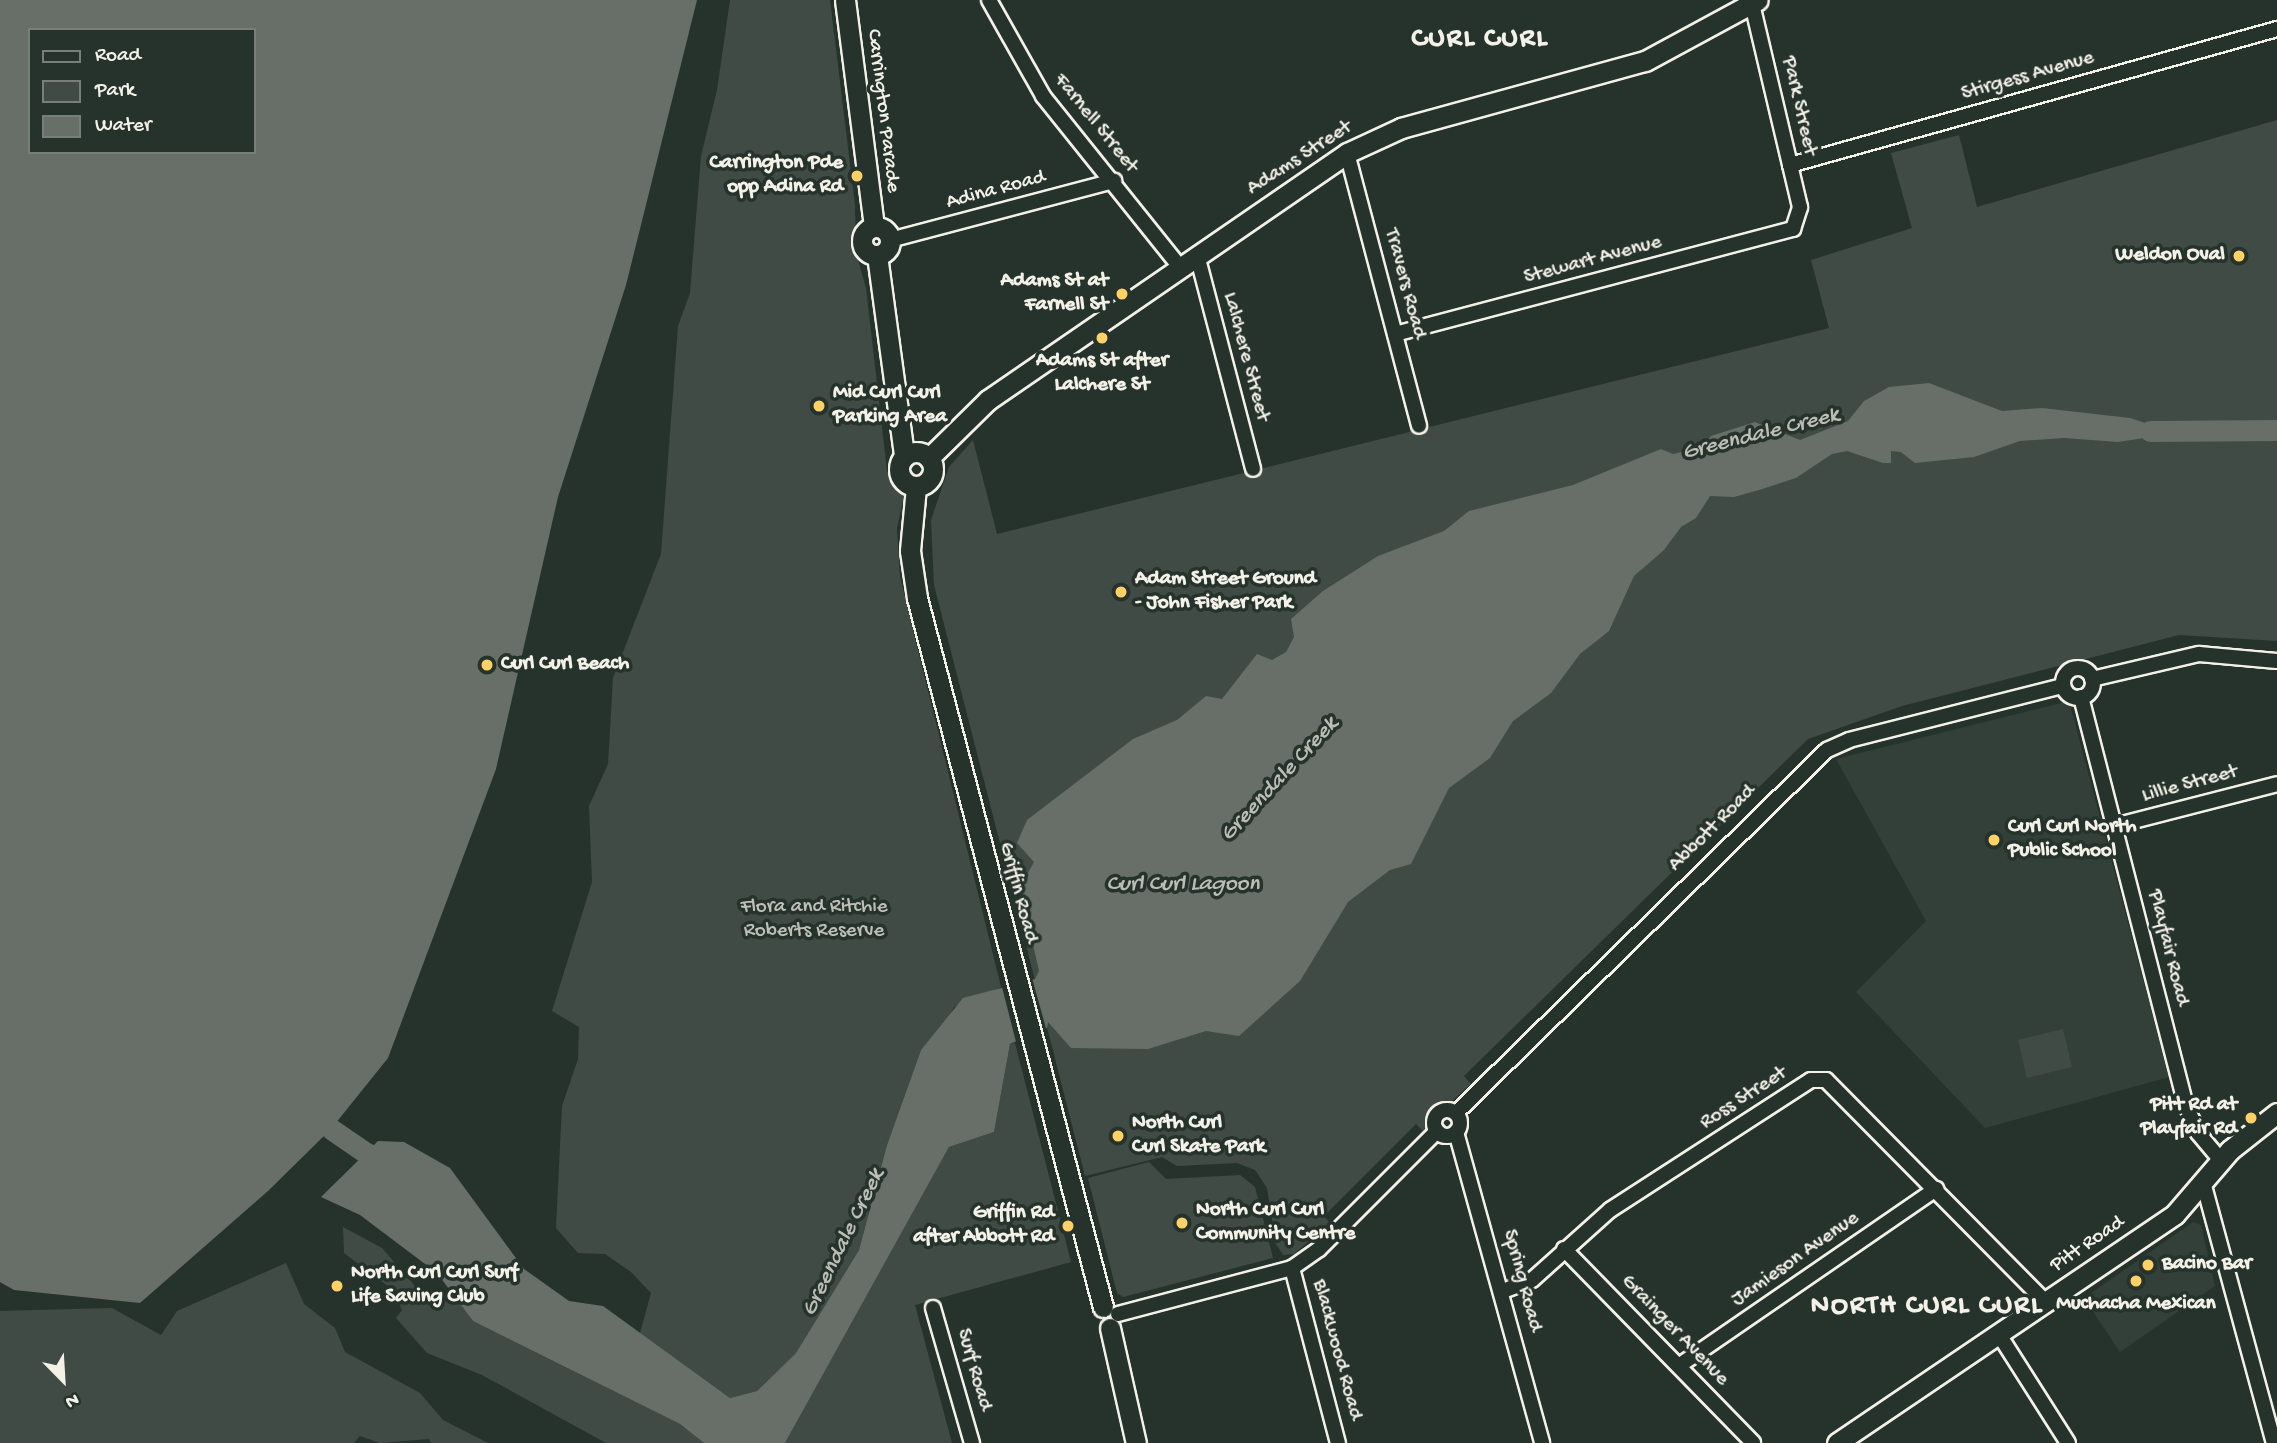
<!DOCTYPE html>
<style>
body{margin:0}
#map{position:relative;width:2277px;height:1443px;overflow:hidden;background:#26332d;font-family:"Gochi Hand",sans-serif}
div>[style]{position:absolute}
.built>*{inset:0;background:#333f39}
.green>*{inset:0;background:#414b45}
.water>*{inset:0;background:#676f68}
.pier>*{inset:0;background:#26332d}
.river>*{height:21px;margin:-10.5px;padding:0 10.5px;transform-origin:10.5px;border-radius:10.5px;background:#676f68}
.roads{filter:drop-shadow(2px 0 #f4f1e8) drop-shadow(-2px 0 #f4f1e8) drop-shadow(0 2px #f4f1e8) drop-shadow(0 -2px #f4f1e8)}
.street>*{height:14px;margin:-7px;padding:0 7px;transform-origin:7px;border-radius:7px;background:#26332d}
.street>.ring{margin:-7px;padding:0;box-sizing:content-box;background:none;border:14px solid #26332d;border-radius:50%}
.secondary>*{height:19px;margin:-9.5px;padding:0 9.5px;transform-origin:9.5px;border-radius:9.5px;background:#26332d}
.secondary>.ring{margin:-9.5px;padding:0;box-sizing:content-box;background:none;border:19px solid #26332d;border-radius:50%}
.dots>*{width:19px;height:19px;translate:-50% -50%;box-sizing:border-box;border:4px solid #26332d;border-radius:50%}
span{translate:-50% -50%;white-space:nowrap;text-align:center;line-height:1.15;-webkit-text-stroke:7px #26332d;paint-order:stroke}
.street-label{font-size:21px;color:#f4f1e8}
.poi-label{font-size:21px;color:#f4f1e8;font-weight:700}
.right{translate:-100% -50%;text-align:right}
.left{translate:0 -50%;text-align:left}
.park-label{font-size:21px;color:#bebfb7}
.water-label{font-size:23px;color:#bcbdb5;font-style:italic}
.district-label{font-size:28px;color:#f4f1e8;font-weight:700;letter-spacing:2px}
.legend{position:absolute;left:28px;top:28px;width:228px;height:126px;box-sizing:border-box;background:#26332d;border:2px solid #787f78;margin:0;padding:9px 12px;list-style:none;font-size:21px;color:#f4f1e8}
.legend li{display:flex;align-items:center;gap:14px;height:35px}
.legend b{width:35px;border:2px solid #787f78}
.north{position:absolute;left:28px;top:1345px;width:70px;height:70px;-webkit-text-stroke:5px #26332d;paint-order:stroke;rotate:156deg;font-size:19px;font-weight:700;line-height:28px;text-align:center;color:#f4f1e8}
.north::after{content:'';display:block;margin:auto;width:24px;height:32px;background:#f4f1e8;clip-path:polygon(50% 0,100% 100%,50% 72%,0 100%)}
</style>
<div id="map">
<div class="built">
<i style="clip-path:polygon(2069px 701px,2169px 1077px,1985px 1128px,1856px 992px,1926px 921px,1836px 759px)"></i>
<i style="clip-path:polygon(2193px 1222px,2201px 1225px,2215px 1286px,2120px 1352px,2084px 1298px)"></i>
</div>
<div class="green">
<i style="clip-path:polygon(730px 0,830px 0,855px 205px,856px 253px,866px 288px,887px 471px,904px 496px,897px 528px,900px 577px,1001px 987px,954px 1007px,946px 1024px,921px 1050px,887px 1145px,859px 1250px,796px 1353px,757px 1391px,730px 1398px,640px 1333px,651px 1293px,631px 1272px,605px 1254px,578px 1253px,556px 1228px,562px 1106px,578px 1059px,579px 1027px,552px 1011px,592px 882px,589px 806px,608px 764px,613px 678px,661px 554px,678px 326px,690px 293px,701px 156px,717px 90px)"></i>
<i style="clip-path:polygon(2277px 120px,2277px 641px,2179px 635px,1902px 706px,1808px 739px,1464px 1076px,1471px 1084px,1451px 1102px,1438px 1107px,1423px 1131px,1416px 1124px,1324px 1216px,1330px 1223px,1294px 1254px,1283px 1255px,1276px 1244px,1267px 1188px,1255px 1170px,1237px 1163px,1177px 1166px,1162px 1157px,1085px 1176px,934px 585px,931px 520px,949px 467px,973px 440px,997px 534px,1829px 328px,1811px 260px,1912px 228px,1891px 153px,1959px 135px,1977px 207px)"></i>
<i style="clip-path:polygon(2063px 1029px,2072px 1067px,2027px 1078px,2018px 1040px)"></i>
<i style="clip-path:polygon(1015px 1043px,1071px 1262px,915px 1305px,952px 1443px,785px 1443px,949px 1147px,994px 1132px,1010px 1044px)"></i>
<i style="clip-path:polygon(1149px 1162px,1166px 1179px,1240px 1175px,1255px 1187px,1273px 1258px,1123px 1297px,1117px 1293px,1088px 1178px)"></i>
<i style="clip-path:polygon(343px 1227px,382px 1248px,428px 1301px,459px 1300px,473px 1321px,680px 1424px,704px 1443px,606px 1443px,482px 1375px,427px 1353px,396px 1318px,402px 1310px,393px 1290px,344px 1253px)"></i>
<i style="clip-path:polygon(286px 1263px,304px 1304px,335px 1328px,345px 1352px,420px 1393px,443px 1420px,488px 1443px,431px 1443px,429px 1439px,380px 1443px,360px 1436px,354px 1443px,0 1443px,0 1311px,112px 1308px,161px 1335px,177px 1311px)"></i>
</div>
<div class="water">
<i style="clip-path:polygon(evenodd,0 0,697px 0,626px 285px,558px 497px,496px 769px,388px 1058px,331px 1129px,268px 1191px,140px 1303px,14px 1290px,0 1282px,0 0,30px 30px,254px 30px,254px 152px,30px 152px,30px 30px)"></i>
<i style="clip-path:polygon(1929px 383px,2002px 411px,2042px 408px,2130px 418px,2177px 433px,2118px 442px,2064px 438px,2020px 441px,1974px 457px,1915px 463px,1901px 452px,1891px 451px,1891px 463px,1883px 463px,1847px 451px,1832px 454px,1796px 478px,1759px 490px,1734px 497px,1710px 496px,1696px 518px,1681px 527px,1664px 550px,1634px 576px,1609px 631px,1580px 654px,1551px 693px,1513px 721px,1490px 758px,1449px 788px,1411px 864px,1390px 870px,1348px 902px,1300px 981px,1239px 1036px,1206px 1031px,1148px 1049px,1071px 1048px,1048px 1022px,1047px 1028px,1010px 1044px,994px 1132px,949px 1147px,785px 1443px,704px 1443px,680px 1424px,473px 1321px,437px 1273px,360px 1215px,321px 1197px,378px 1141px,404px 1142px,450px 1168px,524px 1269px,569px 1301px,603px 1306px,730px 1398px,757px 1391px,796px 1353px,859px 1250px,887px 1145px,921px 1050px,963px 998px,1035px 979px,1039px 971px,1020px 887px,1034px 862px,1017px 843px,1027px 820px,1133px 739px,1177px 720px,1206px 696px,1222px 699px,1257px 654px,1272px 660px,1286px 652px,1294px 637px,1291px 619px,1323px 591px,1378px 556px,1444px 531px,1469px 511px,1573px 485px,1661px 449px,1673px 454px,1703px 447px,1711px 436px,1755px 422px,1800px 440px,1848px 421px,1864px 401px,1889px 387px)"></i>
</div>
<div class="pier">
<i style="clip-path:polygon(1032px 978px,1047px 1032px,1016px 1042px,1002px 987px)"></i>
</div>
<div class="river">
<i style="left:2150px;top:431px;width:127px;rotate:-0.5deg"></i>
<i style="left:331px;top:1129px;width:42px;rotate:34.4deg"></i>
<i style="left:366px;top:1153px;width:28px;rotate:21deg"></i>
</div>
<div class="roads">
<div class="street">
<i style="left:989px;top:0;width:110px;rotate:60.6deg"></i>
<i style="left:1043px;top:96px;width:219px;rotate:51.3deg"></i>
<i style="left:1347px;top:153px;width:282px;rotate:75.2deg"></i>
<i style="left:1790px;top:165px;width:506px;rotate:-15.6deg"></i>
<i style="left:890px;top:240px;width:232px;rotate:-14.8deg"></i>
<i style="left:1197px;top:255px;width:221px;rotate:75.3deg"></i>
<i style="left:1395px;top:334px;width:412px;rotate:-14.8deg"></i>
<i style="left:1793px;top:229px;width:23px;rotate:-72deg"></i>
<i style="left:1800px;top:207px;width:213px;rotate:-103.3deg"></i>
<i class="ring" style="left:2063px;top:668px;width:16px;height:16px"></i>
<i style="left:2092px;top:679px;width:110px;rotate:-13.2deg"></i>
<i style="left:2199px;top:654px;width:78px;rotate:5.1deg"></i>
<i style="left:2081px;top:697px;width:421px;rotate:75.6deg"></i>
<i style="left:2186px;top:1105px;width:30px;rotate:67deg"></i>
<i style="left:2198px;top:1133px;width:35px;rotate:50deg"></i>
<i style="left:2114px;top:826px;width:168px;rotate:-14.4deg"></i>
<i class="ring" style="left:1434px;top:1110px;width:12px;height:12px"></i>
<i style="left:1456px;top:1113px;width:519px;rotate:-44.38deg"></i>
<i style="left:1827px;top:750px;width:24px;rotate:-24deg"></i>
<i style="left:1849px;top:740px;width:221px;rotate:-14.2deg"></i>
<i style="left:1456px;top:1132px;width:323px;rotate:74.5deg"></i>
<i style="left:2203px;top:1182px;width:270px;rotate:74.8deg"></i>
<i style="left:1564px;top:1249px;width:271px;rotate:45.7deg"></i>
<i style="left:1292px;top:1268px;width:181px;rotate:75.3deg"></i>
<i style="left:1503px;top:1291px;width:31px;rotate:-21deg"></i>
<i style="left:1532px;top:1280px;width:105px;rotate:-41.9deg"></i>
<i style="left:1610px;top:1210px;width:239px;rotate:-32.9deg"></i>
<i style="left:1811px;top:1080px;width:15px"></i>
<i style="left:1826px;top:1080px;width:311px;rotate:45.3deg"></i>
<i style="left:933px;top:1308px;width:141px;rotate:73.9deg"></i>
<i style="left:1118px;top:1314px;width:180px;rotate:-14.8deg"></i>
<i style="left:1292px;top:1268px;width:33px;rotate:-35deg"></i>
<i style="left:1319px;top:1249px;width:167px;rotate:-45deg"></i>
<i style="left:1998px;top:1333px;width:130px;rotate:57.5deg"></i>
<i style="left:1680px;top:1365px;width:311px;rotate:-34.5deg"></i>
</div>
<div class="secondary">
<i style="left:845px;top:0;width:229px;rotate:82.7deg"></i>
<i class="ring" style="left:862px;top:227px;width:9px;height:9px"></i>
<i style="left:877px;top:255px;width:203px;rotate:82.3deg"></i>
<i class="ring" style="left:899px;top:452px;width:15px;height:15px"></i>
<i style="left:929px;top:458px;width:83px;rotate:-44.5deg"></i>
<i style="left:988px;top:400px;width:436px;rotate:-34.5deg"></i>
<i style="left:1347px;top:153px;width:60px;rotate:-24.8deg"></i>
<i style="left:1401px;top:128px;width:253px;rotate:-15.4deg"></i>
<i style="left:1645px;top:61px;width:128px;rotate:-28.4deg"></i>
<i style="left:916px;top:487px;width:64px;rotate:95.4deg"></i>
<i style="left:910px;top:551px;width:48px;rotate:81.5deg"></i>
<i style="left:917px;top:598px;width:733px;rotate:75.3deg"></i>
<i style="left:1110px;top:1328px;width:118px;rotate:77.3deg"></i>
<i style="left:1837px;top:1443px;width:408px;rotate:-34.1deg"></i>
<i style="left:2175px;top:1214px;width:84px;rotate:-49.3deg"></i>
<i style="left:2230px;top:1150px;width:60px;rotate:-38.2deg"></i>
</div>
</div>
<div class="dots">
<i style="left:857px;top:176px;background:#ffd166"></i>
<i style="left:2239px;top:256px;background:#ffd166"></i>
<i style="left:1122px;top:294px;background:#ffd166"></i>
<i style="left:1102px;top:338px;background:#ffd166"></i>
<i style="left:819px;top:406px;background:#ffd166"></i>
<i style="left:1121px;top:592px;background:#ffd166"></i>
<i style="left:487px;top:665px;background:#ffd166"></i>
<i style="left:1994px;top:840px;background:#ffd166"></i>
<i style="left:2251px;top:1118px;background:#ffd166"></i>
<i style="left:1118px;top:1136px;background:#ffd166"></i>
<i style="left:1182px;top:1223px;background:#ffd166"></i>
<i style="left:1068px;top:1226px;background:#ffd166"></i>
<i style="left:2148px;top:1265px;background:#ffd166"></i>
<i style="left:2136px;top:1281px;background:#ffd166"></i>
<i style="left:337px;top:1286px;background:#ffd166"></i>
</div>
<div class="street-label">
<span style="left:2028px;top:77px;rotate:-16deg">Stirgess Avenue</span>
<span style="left:1798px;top:106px;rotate:77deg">Park Street</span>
<span style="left:882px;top:111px;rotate:83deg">Carrington Parade</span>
<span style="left:1095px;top:124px;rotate:51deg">Farnell Street</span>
<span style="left:1300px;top:159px;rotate:-33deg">Adams Street</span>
<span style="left:996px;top:191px;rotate:-15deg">Adina Road</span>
<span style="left:1593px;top:261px;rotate:-15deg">Stewart Avenue</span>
<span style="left:1404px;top:284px;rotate:75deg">Travers Road</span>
<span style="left:1245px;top:357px;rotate:75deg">Lalchere Street</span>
<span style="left:2190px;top:785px;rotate:-15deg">Lillie Street</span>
<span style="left:1713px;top:829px;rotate:-45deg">Abbott Road</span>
<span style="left:1017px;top:893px;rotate:75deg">Griffin Road</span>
<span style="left:2167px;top:948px;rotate:76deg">Playfair Road</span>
<span style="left:1744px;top:1099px;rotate:-33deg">Ross Street</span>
<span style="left:2088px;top:1245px;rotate:-34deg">Pitt Road</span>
<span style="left:1796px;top:1260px;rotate:-35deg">Jamieson Avenue</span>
<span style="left:1521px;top:1281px;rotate:75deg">Spring Road</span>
<span style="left:1674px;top:1331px;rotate:46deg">Grainger Avenue</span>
<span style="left:1336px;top:1350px;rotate:75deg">Blackwood Road</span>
<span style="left:973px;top:1370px;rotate:74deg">Surf Road</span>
</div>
<div class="poi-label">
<span class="right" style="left:843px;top:176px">Carrington Pde<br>opp Adina Rd</span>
<span class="right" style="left:2225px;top:256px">Weldon Oval</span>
<span class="right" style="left:1108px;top:294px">Adams St at<br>Farnell St</span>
<span style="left:1102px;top:374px">Adams St after<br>Lalchere St</span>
<span class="left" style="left:833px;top:406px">Mid Curl Curl<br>Parking Area</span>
<span class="left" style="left:1135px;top:592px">Adam Street Ground<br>- John Fisher Park</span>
<span class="left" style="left:501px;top:665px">Curl Curl Beach</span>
<span class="left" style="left:2008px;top:840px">Curl Curl North<br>Public School</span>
<span class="right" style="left:2237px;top:1118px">Pitt Rd at<br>Playfair Rd</span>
<span class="left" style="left:1132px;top:1136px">North Curl<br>Curl Skate Park</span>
<span class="left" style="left:1196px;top:1223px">North Curl Curl<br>Community Centre</span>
<span class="right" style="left:1054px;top:1226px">Griffin Rd<br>after Abbott Rd</span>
<span class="left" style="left:2162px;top:1265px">Bacino Bar</span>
<span class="left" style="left:351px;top:1286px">North Curl Curl Surf<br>Life Saving Club</span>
<span style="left:2136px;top:1305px">Muchacha Mexican</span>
</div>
<div class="park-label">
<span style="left:814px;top:920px">Flora and Ritchie<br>Roberts Reserve</span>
</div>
<div class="water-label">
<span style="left:1761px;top:435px;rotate:-14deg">Greendale Creek</span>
<span style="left:1280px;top:780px;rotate:-47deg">Greendale Creek</span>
<span style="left:1183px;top:885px">Curl Curl Lagoon</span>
<span style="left:844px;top:1243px;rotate:-64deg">Greendale Creek</span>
</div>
<div class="district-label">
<span style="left:1480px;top:40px">CURL CURL</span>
<span style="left:1927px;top:1307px">NORTH CURL CURL</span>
</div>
<ul class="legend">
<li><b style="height:9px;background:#26332d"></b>Road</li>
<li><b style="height:19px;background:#414b45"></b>Park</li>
<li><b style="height:19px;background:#676f68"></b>Water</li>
</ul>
<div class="north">N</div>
</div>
